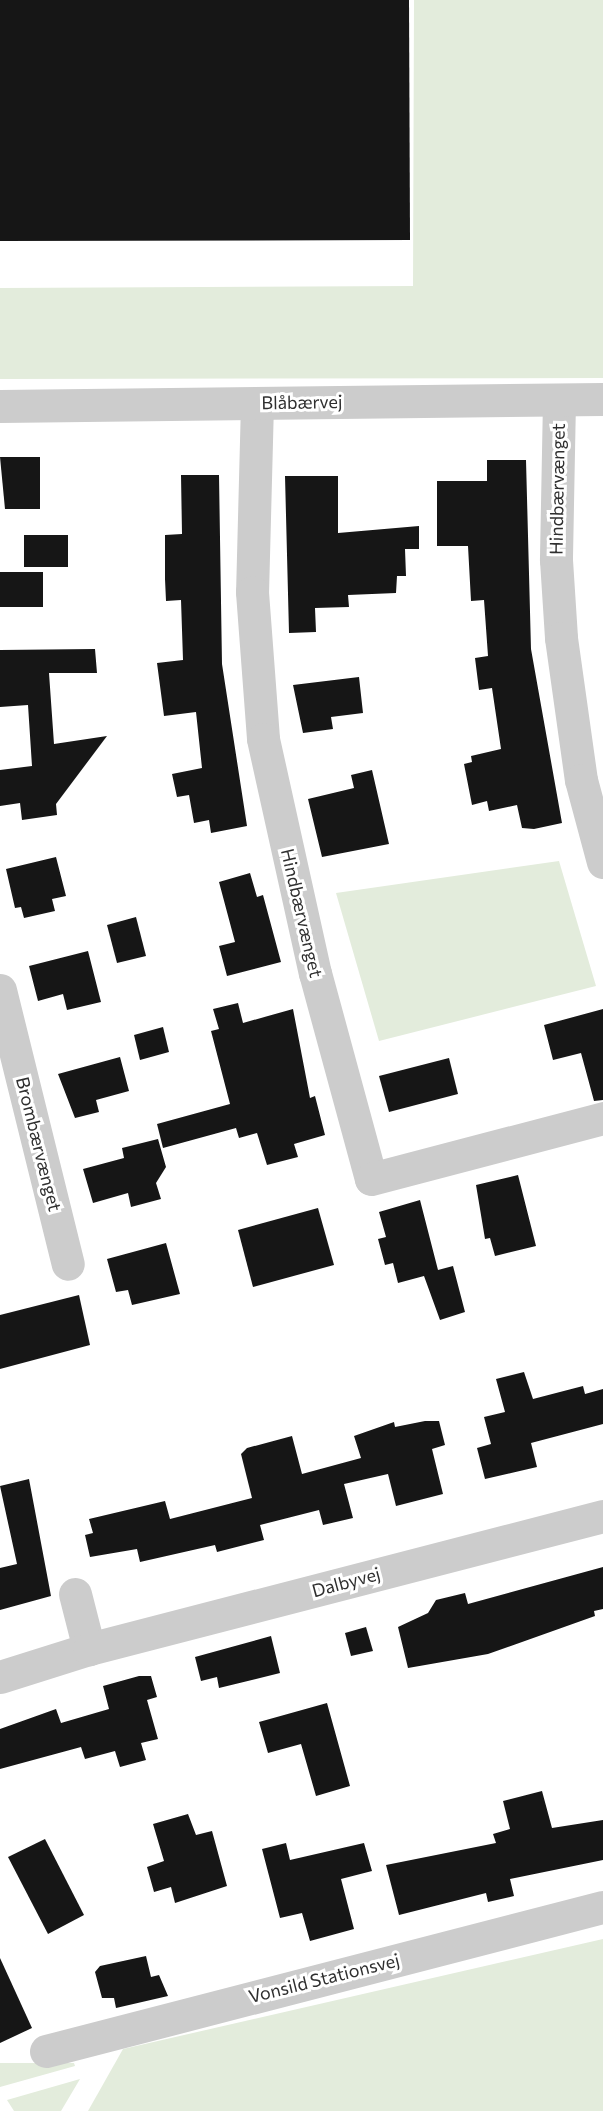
<!DOCTYPE html>
<meta charset="utf-8">
<style>
body{margin:0}
#map{position:relative;width:603px;height:2111px;overflow:hidden;background:#fff;font-family:Commissioner,sans-serif}
div>[style]{position:absolute}
.green>*{inset:0;background:#e3ecdc}
.building>*{inset:0;background:#161616}
.street>*{height:33px;margin:-16.5px;padding:0 16.5px;transform-origin:16.5px;border-radius:16.5px;background:#ccc}
span{translate:-50% -50%;white-space:nowrap;text-align:center;line-height:1.15;-webkit-text-stroke:6px #fff;paint-order:stroke}
.street-label{font-size:18px;color:#2f2f2f}
</style>
<div id="map">
<div class="green">
<i style="clip-path:polygon(414px 0,603px 0,603px 378px,0 379px,0 288px,413px 286px)"></i>
<i style="clip-path:polygon(559px 861px,596px 986px,379px 1041px,336px 893px)"></i>
<i style="clip-path:polygon(603px 1939px,603px 2111px,88px 2111px,123px 2049px)"></i>
<i style="clip-path:polygon(0 2063px,74px 2063px,75px 2066px,0 2087px)"></i>
<i style="clip-path:polygon(80px 2079px,61px 2111px,14px 2111px,7px 2100px)"></i>
</div>
<div class="building">
<i style="clip-path:polygon(0 0,409px 0,410px 240px,0 241px)"></i>
<i style="clip-path:polygon(0 457px,40px 457px,40px 509px,5px 509px)"></i>
<i style="clip-path:polygon(487px 460px,526px 460px,531px 649px,562px 823px,534px 829px,522px 828px,517px 805px,489px 811px,487px 801px,472px 805px,464px 764px,472px 762px,471px 756px,501px 749px,492px 688px,479px 690px,475px 658px,488px 656px,484px 600px,471px 601px,468px 546px,437px 546px,437px 481px,487px 481px)"></i>
<i style="clip-path:polygon(181px 475px,219px 475px,222px 664px,247px 826px,211px 833px,209px 820px,194px 823px,189px 795px,177px 797px,172px 774px,202px 768px,196px 712px,164px 716px,157px 663px,183px 660px,181px 600px,166px 601px,165px 579px,165px 535px,182px 534px)"></i>
<i style="clip-path:polygon(285px 476px,338px 476px,338px 533px,419px 526px,419px 549px,405px 549px,406px 576px,397px 576px,396px 593px,348px 595px,349px 607px,315px 608px,316px 632px,289px 633px)"></i>
<i style="clip-path:polygon(24px 535px,68px 535px,68px 567px,24px 567px)"></i>
<i style="clip-path:polygon(0 572px,43px 572px,43px 607px,0 607px)"></i>
<i style="clip-path:polygon(95px 649px,97px 673px,49px 673px,54px 744px,107px 736px,56px 804px,57px 815px,22px 820px,20px 803px,0 806px,0 770px,32px 766px,28px 705px,0 707px,0 650px)"></i>
<i style="clip-path:polygon(359px 677px,363px 713px,331px 717px,333px 729px,303px 733px,293px 685px)"></i>
<i style="clip-path:polygon(372px 770px,389px 844px,322px 857px,308px 799px,354px 788px,351px 775px)"></i>
<i style="clip-path:polygon(56px 857px,66px 896px,52px 899px,55px 911px,24px 918px,21px 907px,15px 908px,6px 869px)"></i>
<i style="clip-path:polygon(250px 873px,257px 897px,263px 895px,281px 962px,227px 976px,219px 946px,235px 942px,219px 882px)"></i>
<i style="clip-path:polygon(136px 917px,146px 956px,117px 963px,107px 925px)"></i>
<i style="clip-path:polygon(88px 951px,101px 1002px,67px 1010px,63px 994px,38px 1001px,29px 966px)"></i>
<i style="clip-path:polygon(238px 1003px,243px 1023px,293px 1009px,310px 1098px,315px 1096px,325px 1135px,294px 1144px,298px 1157px,267px 1165px,257px 1133px,239px 1138px,236px 1128px,163px 1148px,157px 1124px,230px 1104px,211px 1031px,219px 1029px,213px 1009px)"></i>
<i style="clip-path:polygon(603px 1009px,603px 1100px,594px 1101px,581px 1053px,553px 1060px,544px 1025px)"></i>
<i style="clip-path:polygon(163px 1027px,169px 1052px,140px 1060px,134px 1035px)"></i>
<i style="clip-path:polygon(120px 1057px,129px 1091px,96px 1100px,99px 1112px,75px 1118px,58px 1074px)"></i>
<i style="clip-path:polygon(449px 1058px,458px 1094px,389px 1112px,379px 1076px)"></i>
<i style="clip-path:polygon(158px 1139px,166px 1167px,156px 1183px,161px 1199px,131px 1207px,128px 1193px,93px 1203px,83px 1169px,124px 1158px,122px 1148px)"></i>
<i style="clip-path:polygon(518px 1175px,536px 1246px,495px 1256px,490px 1238px,485px 1239px,476px 1185px)"></i>
<i style="clip-path:polygon(420px 1200px,438px 1270px,453px 1266px,465px 1312px,440px 1320px,424px 1276px,398px 1283px,393px 1263px,385px 1265px,378px 1239px,386px 1237px,379px 1212px)"></i>
<i style="clip-path:polygon(318px 1208px,334px 1265px,253px 1287px,238px 1230px)"></i>
<i style="clip-path:polygon(166px 1243px,180px 1294px,132px 1305px,128px 1290px,116px 1292px,107px 1259px)"></i>
<i style="clip-path:polygon(79px 1295px,90px 1345px,0 1369px,0 1315px)"></i>
<i style="clip-path:polygon(524px 1372px,533px 1399px,583px 1386px,585px 1394px,603px 1389px,603px 1424px,531px 1443px,537px 1467px,485px 1479px,477px 1448px,491px 1444px,484px 1417px,505px 1412px,496px 1379px)"></i>
<i style="clip-path:polygon(425px 1421px,439px 1421px,445px 1445px,432px 1449px,443px 1494px,396px 1506px,388px 1474px,344px 1484px,353px 1518px,323px 1525px,319px 1510px,260px 1525px,264px 1540px,217px 1552px,215px 1545px,140px 1562px,137px 1549px,90px 1557px,85px 1535px,93px 1533px,89px 1519px,165px 1501px,170px 1519px,252px 1498px,241px 1454px,247px 1448px,292px 1436px,302px 1474px,361px 1458px,354px 1436px,394px 1422px,395px 1427px)"></i>
<i style="clip-path:polygon(29px 1479px,51px 1596px,0 1610px,0 1568px,17px 1564px,0 1486px)"></i>
<i style="clip-path:polygon(603px 1567px,603px 1609px,594px 1611px,595px 1616px,488px 1654px,408px 1668px,398px 1627px,428px 1613px,436px 1600px,465px 1593px,468px 1604px)"></i>
<i style="clip-path:polygon(366px 1627px,373px 1651px,351px 1656px,345px 1633px)"></i>
<i style="clip-path:polygon(271px 1636px,280px 1673px,219px 1688px,217px 1677px,201px 1681px,195px 1657px)"></i>
<i style="clip-path:polygon(139px 1676px,151px 1676px,157px 1697px,147px 1700px,158px 1739px,141px 1743px,146px 1760px,120px 1767px,115px 1751px,85px 1759px,81px 1747px,0 1769px,0 1729px,56px 1709px,61px 1723px,109px 1709px,103px 1686px)"></i>
<i style="clip-path:polygon(327px 1703px,350px 1786px,316px 1796px,301px 1744px,268px 1753px,259px 1722px)"></i>
<i style="clip-path:polygon(542px 1791px,552px 1828px,603px 1820px,603px 1860px,510px 1879px,514px 1896px,488px 1902px,486px 1893px,399px 1915px,386px 1865px,496px 1843px,493px 1834px,510px 1829px,503px 1801px)"></i>
<i style="clip-path:polygon(188px 1814px,196px 1835px,212px 1831px,227px 1886px,175px 1903px,171px 1887px,154px 1892px,147px 1867px,164px 1861px,153px 1824px)"></i>
<i style="clip-path:polygon(45px 1839px,84px 1915px,48px 1934px,8px 1857px)"></i>
<i style="clip-path:polygon(286px 1843px,290px 1860px,364px 1843px,372px 1871px,341px 1879px,354px 1929px,310px 1941px,302px 1913px,280px 1918px,262px 1849px)"></i>
<i style="clip-path:polygon(146px 1956px,151px 1977px,159px 1975px,168px 1996px,116px 2008px,114px 1998px,102px 1998px,95px 1972px,100px 1966px)"></i>
<i style="clip-path:polygon(0 1958px,32px 2028px,0 2043px)"></i>
</div>
<div class="street">
<i style="left:559px;top:400px;width:160px;rotate:91.1deg"></i>
<i style="left:556px;top:560px;width:78px;rotate:86.3deg"></i>
<i style="left:561px;top:638px;width:143px;rotate:82deg"></i>
<i style="left:581px;top:780px;width:85px;rotate:75deg"></i>
<i style="left:257px;top:403px;width:189px;rotate:91.5deg"></i>
<i style="left:252px;top:592px;width:147px;rotate:85.7deg"></i>
<i style="left:263px;top:739px;width:240px;rotate:77.5deg"></i>
<i style="left:315px;top:973px;width:213px;rotate:74.8deg"></i>
<i style="left:371px;top:1179px;width:240px;rotate:-14.7deg"></i>
<i style="left:0;top:406px;width:603px;rotate:-0.67deg"></i>
<i style="left:0;top:990px;width:282px;rotate:76.1deg"></i>
<i style="left:75px;top:1594px;width:57px;rotate:75.7deg"></i>
<i style="left:0;top:1677px;width:93px;rotate:-17.5deg"></i>
<i style="left:89px;top:1649px;width:531px;rotate:-14.51deg"></i>
<i style="left:46px;top:2051px;width:575px;rotate:-14.5deg"></i>
</div>
<div class="street-label">
<span style="left:302px;top:402px;rotate:-1deg">Blåbærvej</span>
<span style="left:557px;top:489px;rotate:-89deg">Hindbærvænget</span>
<span style="left:302px;top:913px;rotate:77deg">Hindbærvænget</span>
<span style="left:39px;top:1144px;rotate:76deg">Brombærvænget</span>
<span style="left:346px;top:1582px;rotate:-15deg">Dalbyvej</span>
<span style="left:324px;top:1978px;rotate:-14deg">Vonsild Stationsvej</span>
</div>
</div>
